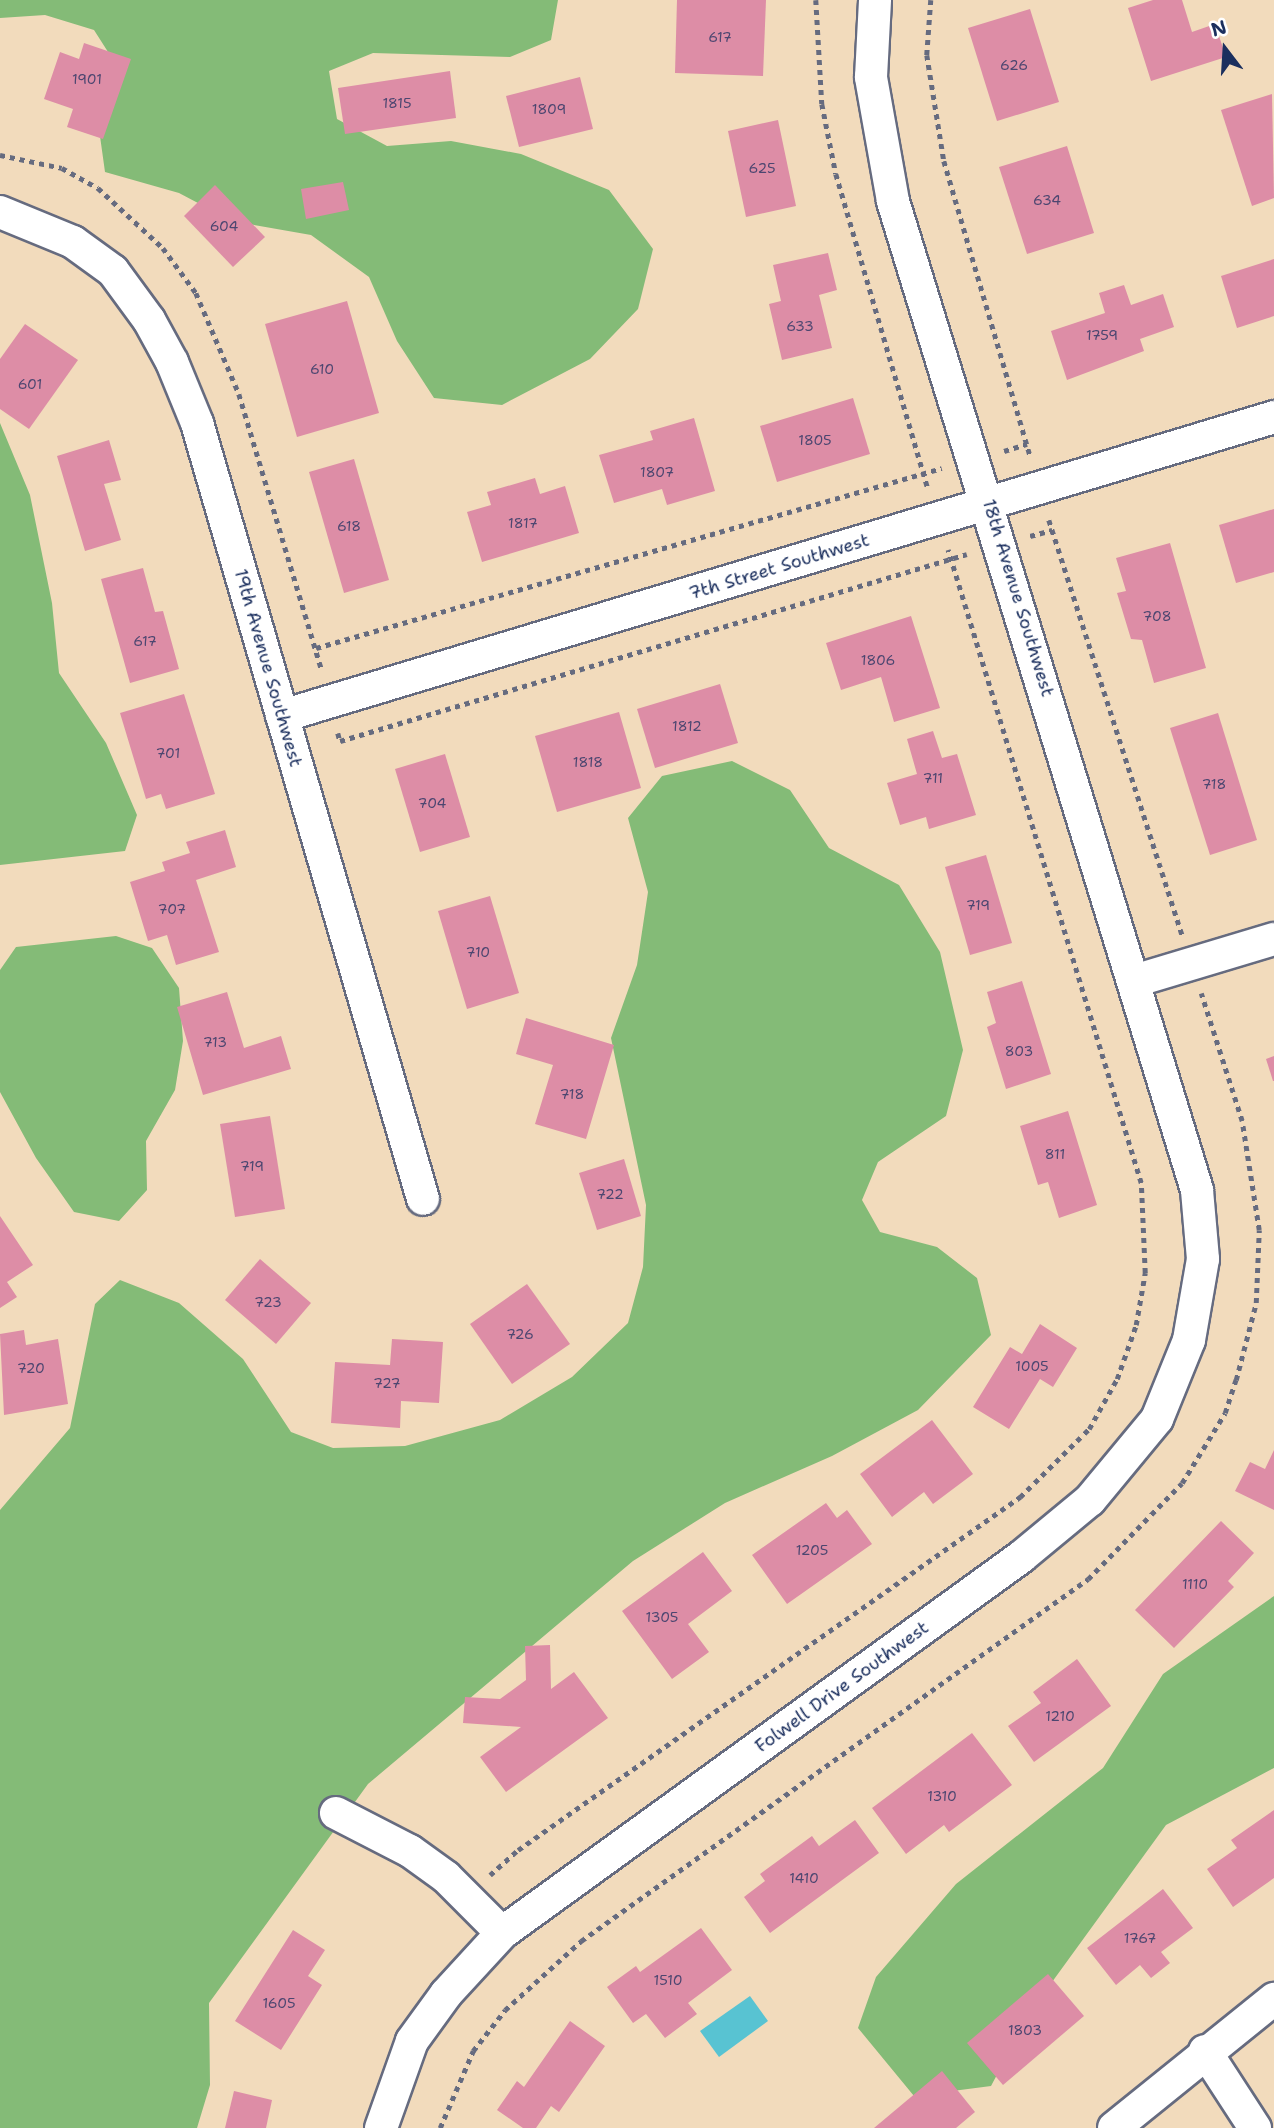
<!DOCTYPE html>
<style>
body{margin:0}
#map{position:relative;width:1274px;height:2128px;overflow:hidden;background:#f2dbbc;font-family:"Shantell Sans",sans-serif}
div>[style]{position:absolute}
.forest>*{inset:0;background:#84bb77}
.water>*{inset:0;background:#58c3d2}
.building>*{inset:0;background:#dd8da6}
.path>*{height:4.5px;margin-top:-2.25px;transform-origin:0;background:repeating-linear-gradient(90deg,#666b7f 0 5px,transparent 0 10px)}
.roads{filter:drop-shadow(2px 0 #666b7f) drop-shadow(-2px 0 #666b7f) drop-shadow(0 2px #666b7f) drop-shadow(0 -2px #666b7f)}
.street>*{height:32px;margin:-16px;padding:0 16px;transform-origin:16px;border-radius:16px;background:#fff}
span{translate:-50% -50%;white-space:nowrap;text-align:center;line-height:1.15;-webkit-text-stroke:7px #fff;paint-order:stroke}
.number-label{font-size:14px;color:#4c4670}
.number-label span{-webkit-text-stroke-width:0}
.street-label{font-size:18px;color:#1b2f5e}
.north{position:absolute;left:1190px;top:14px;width:70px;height:70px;-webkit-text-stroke:5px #fff;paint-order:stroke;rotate:343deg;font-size:19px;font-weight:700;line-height:28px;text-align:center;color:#1b2f5e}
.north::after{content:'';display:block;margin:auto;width:24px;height:32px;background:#1b2f5e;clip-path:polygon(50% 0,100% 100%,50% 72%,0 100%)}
</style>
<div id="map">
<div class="forest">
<i style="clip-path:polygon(0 0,558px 0,551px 40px,510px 57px,373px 53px,329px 71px,337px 119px,387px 146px,451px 141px,521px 154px,609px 190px,653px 249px,638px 309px,590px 359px,502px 405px,434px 398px,397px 341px,369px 277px,311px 235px,232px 221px,179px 193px,105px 172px,99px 129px,117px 66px,94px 30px,45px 15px,0 18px)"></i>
<i style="clip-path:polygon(0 423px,30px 495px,52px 603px,59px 673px,106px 743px,137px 815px,125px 851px,0 865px)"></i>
<i style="clip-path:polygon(732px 761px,790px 790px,829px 848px,899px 885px,940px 952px,963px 1050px,946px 1116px,878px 1162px,862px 1200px,880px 1232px,937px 1247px,977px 1278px,991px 1335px,918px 1410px,832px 1456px,725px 1503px,633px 1561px,368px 1784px,209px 2003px,210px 2085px,197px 2128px,0 2128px,0 1510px,70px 1428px,95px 1304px,120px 1280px,179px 1303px,243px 1359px,291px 1432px,333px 1448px,405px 1446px,500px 1420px,572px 1377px,628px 1323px,643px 1267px,646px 1205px,611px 1038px,637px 965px,648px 892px,628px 818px,662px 776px)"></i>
<i style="clip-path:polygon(116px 936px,152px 948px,179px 988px,183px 1041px,175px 1090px,146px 1141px,147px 1190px,119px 1221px,74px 1212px,36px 1158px,0 1092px,0 970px,16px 947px)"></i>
<i style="clip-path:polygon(1274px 1596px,1274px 1768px,1166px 1825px,1031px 2011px,991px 2086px,914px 2096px,858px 2028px,876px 1977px,956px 1884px,1103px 1768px,1163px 1674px)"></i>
</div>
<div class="water">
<i style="clip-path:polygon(750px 1996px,768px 2021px,719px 2057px,700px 2031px)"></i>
</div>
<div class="building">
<i style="clip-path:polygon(677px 0,766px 0,763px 76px,675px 73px)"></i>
<i style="clip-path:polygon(1153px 0,1182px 0,1192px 32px,1215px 24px,1226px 57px,1151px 81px,1128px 8px)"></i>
<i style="clip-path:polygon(1030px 9px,1059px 102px,997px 121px,968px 28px)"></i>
<i style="clip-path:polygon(84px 43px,131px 59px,103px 139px,67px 127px,73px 109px,44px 99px,60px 52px,79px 59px)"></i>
<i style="clip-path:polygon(450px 71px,456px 118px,345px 134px,338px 88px)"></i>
<i style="clip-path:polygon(580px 77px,593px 129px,519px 147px,506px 96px)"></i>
<i style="clip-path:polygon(1272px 94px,1274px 198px,1252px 206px,1221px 110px)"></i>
<i style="clip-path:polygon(778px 120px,796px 206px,746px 217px,728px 131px)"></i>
<i style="clip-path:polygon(1067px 146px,1094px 233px,1027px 254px,999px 167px)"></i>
<i style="clip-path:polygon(343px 182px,349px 210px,306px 219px,301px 189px)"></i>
<i style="clip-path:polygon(215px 185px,265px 237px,233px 267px,184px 216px)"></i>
<i style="clip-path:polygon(828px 253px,837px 290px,819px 295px,832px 348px,782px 360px,769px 304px,781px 301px,773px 265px)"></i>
<i style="clip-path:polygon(1274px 259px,1274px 316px,1237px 328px,1221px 276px)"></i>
<i style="clip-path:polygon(1124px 285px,1131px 305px,1163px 294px,1174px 327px,1140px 339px,1144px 351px,1067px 380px,1051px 331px,1105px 313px,1099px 293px)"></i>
<i style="clip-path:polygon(347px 301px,379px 413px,297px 437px,265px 324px)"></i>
<i style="clip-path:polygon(25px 324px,78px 360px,29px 429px,0 409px,0 359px)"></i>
<i style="clip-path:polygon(853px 398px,870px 454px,777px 482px,760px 426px)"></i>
<i style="clip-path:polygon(694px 418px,715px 491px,667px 505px,662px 489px,614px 503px,599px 455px,653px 440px,650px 431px)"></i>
<i style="clip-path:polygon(109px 440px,121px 480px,104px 484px,121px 540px,85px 551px,57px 456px)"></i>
<i style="clip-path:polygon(354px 459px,389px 580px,344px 593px,309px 472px)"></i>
<i style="clip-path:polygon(535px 478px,540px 494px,565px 486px,579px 533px,482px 562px,467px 512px,491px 505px,487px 492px)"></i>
<i style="clip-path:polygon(1274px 509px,1274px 572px,1236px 583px,1219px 525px)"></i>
<i style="clip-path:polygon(1170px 543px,1206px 668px,1154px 683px,1142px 640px,1131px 639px,1117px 593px,1126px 591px,1116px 558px)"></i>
<i style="clip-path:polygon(143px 568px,155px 612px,163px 611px,179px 669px,130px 683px,101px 579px)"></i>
<i style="clip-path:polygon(911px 616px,940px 708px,894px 722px,881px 677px,841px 690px,826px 643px)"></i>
<i style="clip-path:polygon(720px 684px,738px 743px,655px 768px,637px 709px)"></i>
<i style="clip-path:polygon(184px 694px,215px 794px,166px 809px,161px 794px,146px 799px,120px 713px)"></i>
<i style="clip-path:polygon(619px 712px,641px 788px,557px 812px,535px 736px)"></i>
<i style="clip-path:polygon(1218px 713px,1257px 840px,1210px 855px,1170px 728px)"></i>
<i style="clip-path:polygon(933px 731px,942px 758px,957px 754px,976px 815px,929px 829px,926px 817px,900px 825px,887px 783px,917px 774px,907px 739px)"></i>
<i style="clip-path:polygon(445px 754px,470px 837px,420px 852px,395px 769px)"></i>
<i style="clip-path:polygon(225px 830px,236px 867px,196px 880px,219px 952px,176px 965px,167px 935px,148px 941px,130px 882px,165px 871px,162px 862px,190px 853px,186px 842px)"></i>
<i style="clip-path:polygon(986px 855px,1012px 943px,970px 955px,945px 867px)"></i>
<i style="clip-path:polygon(490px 896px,519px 993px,467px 1009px,438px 911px)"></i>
<i style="clip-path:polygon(1022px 981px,1051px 1074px,1006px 1089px,987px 1027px,996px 1023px,987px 992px)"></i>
<i style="clip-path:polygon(227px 992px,244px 1048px,281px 1036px,291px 1069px,203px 1095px,177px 1007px)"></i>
<i style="clip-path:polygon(526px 1018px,614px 1045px,586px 1139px,535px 1124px,553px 1065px,516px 1054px)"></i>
<i style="clip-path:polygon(1274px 1056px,1274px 1081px,1273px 1081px,1266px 1059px)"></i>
<i style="clip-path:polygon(1068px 1111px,1097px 1205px,1059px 1218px,1048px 1182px,1038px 1185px,1020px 1126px)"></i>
<i style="clip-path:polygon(270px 1116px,285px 1209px,235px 1217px,220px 1124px)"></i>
<i style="clip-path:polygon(624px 1159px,641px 1216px,597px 1230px,579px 1173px)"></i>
<i style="clip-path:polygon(0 1216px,33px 1265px,7px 1282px,17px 1297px,0 1308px)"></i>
<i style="clip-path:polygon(260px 1259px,311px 1303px,276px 1344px,225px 1300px)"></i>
<i style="clip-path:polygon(527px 1284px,570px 1344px,512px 1384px,470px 1324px)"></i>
<i style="clip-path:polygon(1040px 1324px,1077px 1348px,1053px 1387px,1040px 1379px,1009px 1429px,973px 1407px,1010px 1347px,1022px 1354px)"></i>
<i style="clip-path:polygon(24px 1330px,26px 1345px,58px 1339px,68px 1404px,4px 1415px,0 1334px)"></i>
<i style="clip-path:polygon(392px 1339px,443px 1342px,439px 1403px,401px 1401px,400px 1428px,331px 1423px,335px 1362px,390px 1365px)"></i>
<i style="clip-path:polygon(932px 1420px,973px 1474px,933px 1504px,924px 1492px,892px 1517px,860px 1474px)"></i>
<i style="clip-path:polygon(1274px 1450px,1274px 1510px,1235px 1491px,1250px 1462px,1265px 1469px)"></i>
<i style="clip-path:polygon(826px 1503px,837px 1518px,847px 1510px,872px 1544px,787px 1604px,752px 1555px)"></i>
<i style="clip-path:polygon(1221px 1521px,1254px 1553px,1228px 1581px,1234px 1587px,1174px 1648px,1135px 1610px)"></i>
<i style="clip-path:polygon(703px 1552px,732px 1591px,688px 1624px,709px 1652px,672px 1679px,622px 1611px)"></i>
<i style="clip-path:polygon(550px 1645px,551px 1689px,574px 1672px,608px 1718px,506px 1792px,480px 1757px,521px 1727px,463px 1723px,465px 1697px,500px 1699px,526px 1680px,525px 1646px)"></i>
<i style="clip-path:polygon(1077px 1659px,1111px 1706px,1034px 1762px,1008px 1726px,1041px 1703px,1033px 1692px)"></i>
<i style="clip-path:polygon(972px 1733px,1012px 1785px,949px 1832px,944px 1825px,906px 1854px,872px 1808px)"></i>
<i style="clip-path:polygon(1274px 1810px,1274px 1878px,1233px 1907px,1207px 1869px,1237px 1848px,1231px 1840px)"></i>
<i style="clip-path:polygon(855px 1820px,879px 1853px,770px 1933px,744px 1897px,765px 1881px,760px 1874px,812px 1836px,819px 1846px)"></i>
<i style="clip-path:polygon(1163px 1889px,1193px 1928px,1161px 1952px,1170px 1963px,1151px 1978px,1140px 1965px,1116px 1985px,1087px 1948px)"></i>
<i style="clip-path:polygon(701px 1928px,732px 1970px,688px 2003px,697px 2014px,665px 2038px,646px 2014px,633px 2023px,607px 1987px,636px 1966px,640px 1972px)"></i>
<i style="clip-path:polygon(293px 1930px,325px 1950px,308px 1976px,322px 1985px,281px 2050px,235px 2021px)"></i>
<i style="clip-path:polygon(1048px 1974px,1084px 2016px,1003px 2085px,967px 2043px)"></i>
<i style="clip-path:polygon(570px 2021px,605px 2046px,559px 2112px,551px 2106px,536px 2128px,523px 2128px,497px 2110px,517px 2081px,524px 2087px)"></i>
<i style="clip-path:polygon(942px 2071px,975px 2112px,956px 2128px,874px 2128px)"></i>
<i style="clip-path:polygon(234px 2091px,272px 2100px,266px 2128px,225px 2128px)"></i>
</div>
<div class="path">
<i style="left:816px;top:0;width:104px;rotate:86.7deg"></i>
<i style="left:822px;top:104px;width:71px;rotate:78.7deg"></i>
<i style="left:836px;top:174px;width:327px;rotate:73.7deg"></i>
<i style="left:931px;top:0;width:55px;rotate:94.2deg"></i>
<i style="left:927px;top:55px;width:107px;rotate:80.9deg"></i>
<i style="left:944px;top:161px;width:309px;rotate:73.7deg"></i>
<i style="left:0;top:155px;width:63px;rotate:11.8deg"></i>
<i style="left:62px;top:168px;width:41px;rotate:29.1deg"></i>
<i style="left:98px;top:188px;width:88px;rotate:42.7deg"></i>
<i style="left:163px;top:248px;width:56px;rotate:53.7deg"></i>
<i style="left:196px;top:293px;width:110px;rotate:66.9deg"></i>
<i style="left:239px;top:394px;width:288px;rotate:73.3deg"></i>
<i style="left:1004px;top:451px;width:24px;rotate:-17deg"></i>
<i style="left:1049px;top:520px;width:436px;rotate:72.2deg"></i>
<i style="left:1030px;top:536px;width:23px;rotate:-15deg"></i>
<i style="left:316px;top:648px;width:651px;rotate:-16.04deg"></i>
<i style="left:338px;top:733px;width:8px;rotate:76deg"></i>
<i style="left:340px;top:741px;width:654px;rotate:-16.61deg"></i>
<i style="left:490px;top:1875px;width:38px;rotate:-42deg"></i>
<i style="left:518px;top:1850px;width:614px;rotate:-35.11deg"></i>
<i style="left:1020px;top:1497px;width:97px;rotate:-44.6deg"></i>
<i style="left:1089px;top:1429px;width:57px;rotate:-60.8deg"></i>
<i style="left:1117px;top:1379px;width:57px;rotate:-70.6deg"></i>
<i style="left:1136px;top:1325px;width:53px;rotate:-80.2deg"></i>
<i style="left:1145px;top:1273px;width:90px;rotate:-92.5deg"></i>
<i style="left:1141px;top:1183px;width:662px;rotate:-106.96deg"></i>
<i style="left:440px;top:2128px;width:84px;rotate:-66.8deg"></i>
<i style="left:473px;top:2051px;width:52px;rotate:-52deg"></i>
<i style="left:505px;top:2010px;width:103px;rotate:-42.2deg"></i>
<i style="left:581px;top:1941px;width:623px;rotate:-35.53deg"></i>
<i style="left:1088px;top:1579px;width:134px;rotate:-45.6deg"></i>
<i style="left:1182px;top:1483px;width:82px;rotate:-58.4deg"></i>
<i style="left:1225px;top:1413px;width:35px;rotate:-72deg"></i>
<i style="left:1236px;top:1380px;width:80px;rotate:-75.4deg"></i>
<i style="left:1256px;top:1303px;width:73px;rotate:-87.6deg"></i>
<i style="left:1259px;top:1230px;width:110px;rotate:-98.9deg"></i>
<i style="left:1242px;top:1121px;width:134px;rotate:-107.8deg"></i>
</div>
<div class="roads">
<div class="street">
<i style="left:0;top:212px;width:79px;rotate:22.3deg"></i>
<i style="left:73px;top:242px;width:49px;rotate:35.9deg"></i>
<i style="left:113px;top:271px;width:61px;rotate:53.7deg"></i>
<i style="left:149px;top:320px;width:48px;rotate:61.3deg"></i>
<i style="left:172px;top:362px;width:66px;rotate:67.7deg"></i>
<i style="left:197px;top:423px;width:808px;rotate:73.76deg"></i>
<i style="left:282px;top:716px;width:1036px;rotate:-16.77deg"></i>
<i style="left:1134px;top:981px;width:146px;rotate:-16.7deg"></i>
<i style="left:336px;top:1813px;width:83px;rotate:27.2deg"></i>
<i style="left:410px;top:1851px;width:44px;rotate:35.8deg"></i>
<i style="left:446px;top:1877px;width:79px;rotate:45deg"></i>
<i style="left:1205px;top:2051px;width:92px;rotate:57deg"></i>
<i style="left:381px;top:2128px;width:92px;rotate:-70.4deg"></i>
<i style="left:412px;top:2041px;width:58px;rotate:-54.1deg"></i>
<i style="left:446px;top:1994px;width:83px;rotate:-47.4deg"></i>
<i style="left:502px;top:1933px;width:641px;rotate:-35.92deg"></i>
<i style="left:1021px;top:1557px;width:89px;rotate:-39.6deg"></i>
<i style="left:1090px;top:1500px;width:105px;rotate:-50.4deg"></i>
<i style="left:1157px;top:1419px;width:85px;rotate:-67.9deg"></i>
<i style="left:1189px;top:1340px;width:82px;rotate:-80.2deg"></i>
<i style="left:1203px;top:1259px;width:69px;rotate:-95deg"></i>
<i style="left:1197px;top:1190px;width:1035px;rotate:-107.09deg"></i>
<i style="left:893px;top:201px;width:126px;rotate:-100.1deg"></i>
<i style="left:871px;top:77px;width:77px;rotate:-87deg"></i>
<i style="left:1114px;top:2128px;width:206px;rotate:-38.9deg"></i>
</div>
</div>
<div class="number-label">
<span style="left:720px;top:37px">617</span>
<span style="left:1014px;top:65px">626</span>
<span style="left:87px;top:79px">1901</span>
<span style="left:397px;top:103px">1815</span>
<span style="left:549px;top:109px">1809</span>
<span style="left:762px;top:168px">625</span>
<span style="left:1047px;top:200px">634</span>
<span style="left:224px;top:226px">604</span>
<span style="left:800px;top:326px">633</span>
<span style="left:1102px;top:335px">1759</span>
<span style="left:322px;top:369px">610</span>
<span style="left:30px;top:384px">601</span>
<span style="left:815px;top:440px">1805</span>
<span style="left:657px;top:472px">1807</span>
<span style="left:523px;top:523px">1817</span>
<span style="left:349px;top:526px">618</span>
<span style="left:1157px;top:616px">708</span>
<span style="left:145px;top:641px">617</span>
<span style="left:878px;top:660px">1806</span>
<span style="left:687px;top:726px">1812</span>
<span style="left:168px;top:753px">701</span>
<span style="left:588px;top:762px">1818</span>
<span style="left:933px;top:778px">711</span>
<span style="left:1214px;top:784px">718</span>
<span style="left:432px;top:803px">704</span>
<span style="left:978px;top:905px">719</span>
<span style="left:172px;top:909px">707</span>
<span style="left:478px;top:952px">710</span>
<span style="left:215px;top:1042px">713</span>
<span style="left:1019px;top:1051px">803</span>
<span style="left:572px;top:1094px">718</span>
<span style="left:1055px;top:1154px">811</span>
<span style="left:252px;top:1166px">719</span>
<span style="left:610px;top:1194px">722</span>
<span style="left:268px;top:1302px">723</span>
<span style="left:520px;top:1334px">726</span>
<span style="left:1032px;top:1366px">1005</span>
<span style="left:31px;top:1368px">720</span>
<span style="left:387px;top:1383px">727</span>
<span style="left:812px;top:1550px">1205</span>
<span style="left:1195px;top:1584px">1110</span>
<span style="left:662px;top:1617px">1305</span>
<span style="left:1060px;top:1716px">1210</span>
<span style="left:942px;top:1796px">1310</span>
<span style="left:804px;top:1878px">1410</span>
<span style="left:1140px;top:1938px">1767</span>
<span style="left:668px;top:1980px">1510</span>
<span style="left:279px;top:2003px">1605</span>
<span style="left:1025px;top:2030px">1803</span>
</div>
<div class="street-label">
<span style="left:779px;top:567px;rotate:-17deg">7th Street Southwest</span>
<span style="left:1018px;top:598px;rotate:73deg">18th Avenue Southwest</span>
<span style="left:268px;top:668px;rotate:74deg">19th Avenue Southwest</span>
<span style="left:842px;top:1687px;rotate:-36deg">Folwell Drive Southwest</span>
</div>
<div class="north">N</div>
</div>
